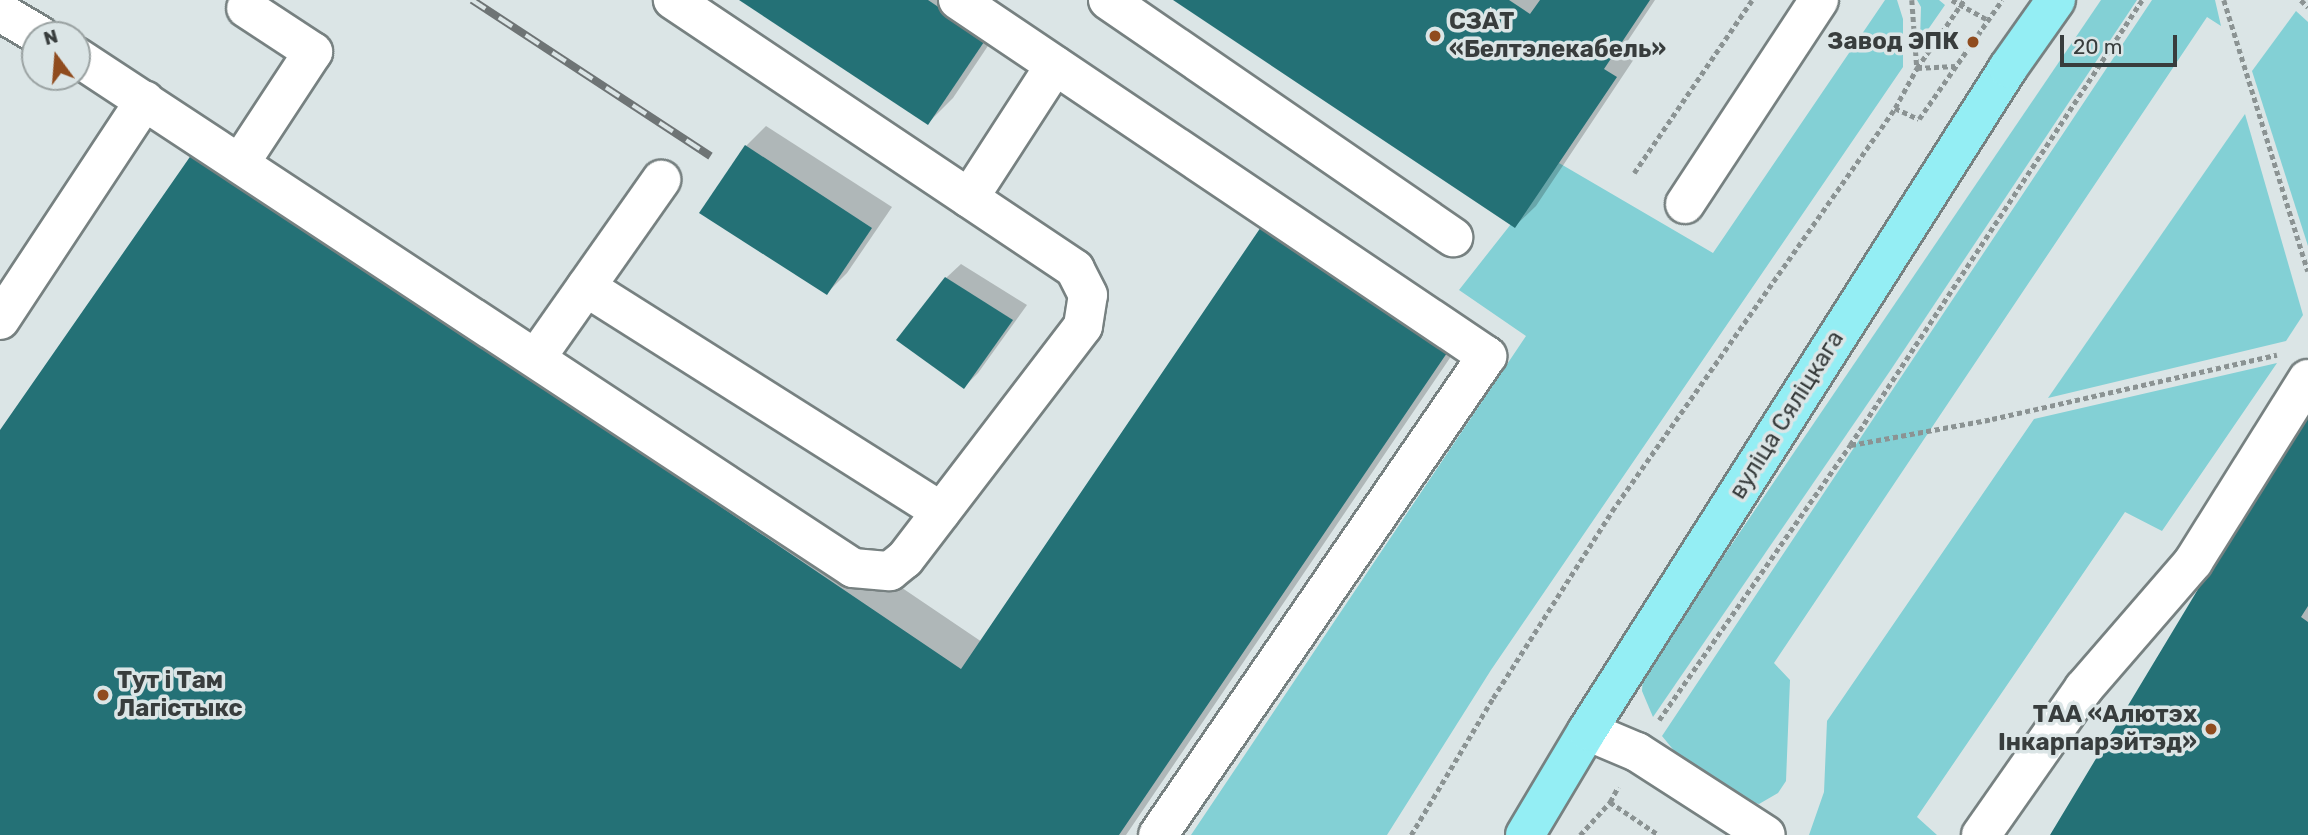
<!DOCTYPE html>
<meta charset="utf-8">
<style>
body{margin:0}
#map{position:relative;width:2308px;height:835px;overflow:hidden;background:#dbe5e6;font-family:Rubik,sans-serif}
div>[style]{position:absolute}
.green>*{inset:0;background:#83d0d5}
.shadow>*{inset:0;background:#0003}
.building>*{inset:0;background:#247176}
.path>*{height:4.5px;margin-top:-2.25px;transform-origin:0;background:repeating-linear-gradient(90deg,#8b9393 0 5px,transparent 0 8.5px)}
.roads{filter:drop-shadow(2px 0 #778181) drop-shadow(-2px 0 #778181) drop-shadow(0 2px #778181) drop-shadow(0 -2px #778181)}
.minor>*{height:38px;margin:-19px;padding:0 19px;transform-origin:19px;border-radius:19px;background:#fff}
.major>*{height:38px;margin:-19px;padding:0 19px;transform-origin:19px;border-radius:19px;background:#94eef4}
.rail>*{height:8px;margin-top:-4px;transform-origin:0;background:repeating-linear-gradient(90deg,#dbe5e6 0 16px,#6e7475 0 32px);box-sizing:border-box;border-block:2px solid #6e7475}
.dots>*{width:19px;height:19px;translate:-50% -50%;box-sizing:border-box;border:4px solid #dbe5e6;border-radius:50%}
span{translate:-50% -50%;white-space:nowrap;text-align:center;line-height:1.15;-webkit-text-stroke:7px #dbe5e6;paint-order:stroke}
.poi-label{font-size:24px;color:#383d3d;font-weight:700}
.left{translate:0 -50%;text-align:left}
.right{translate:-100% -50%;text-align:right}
.street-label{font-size:24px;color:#383d3d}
.north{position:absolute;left:21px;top:21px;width:70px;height:70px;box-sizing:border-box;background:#dbe5e6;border:2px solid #9aa2a2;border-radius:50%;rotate:344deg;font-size:19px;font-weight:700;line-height:28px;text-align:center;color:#383d3d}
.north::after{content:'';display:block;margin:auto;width:24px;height:32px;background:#904c1f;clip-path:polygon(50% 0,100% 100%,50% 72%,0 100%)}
.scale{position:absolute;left:2060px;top:35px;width:117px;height:32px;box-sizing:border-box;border:4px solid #383d3d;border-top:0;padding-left:9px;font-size:21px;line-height:24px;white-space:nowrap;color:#383d3d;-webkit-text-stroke:5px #dbe5e6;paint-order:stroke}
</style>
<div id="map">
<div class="green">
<i style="clip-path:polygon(1885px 0,1897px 0,1903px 19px,1903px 67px,1491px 670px,1387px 835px,1191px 835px,1526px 336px,1459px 290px,1559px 163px,1713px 253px)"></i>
<i style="clip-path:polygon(1917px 0,1939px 0,1945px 5px,1920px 41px,1921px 7px)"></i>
<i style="clip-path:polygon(2101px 0,2137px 0,1890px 371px,1653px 717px,1642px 691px,1643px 675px)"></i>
<i style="clip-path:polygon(2152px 0,2215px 0,2221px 26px,2207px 17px,1774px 663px,1790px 680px,1786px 781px,1778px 793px,1759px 804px,1740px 799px,1685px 764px,1662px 736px)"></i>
<i style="clip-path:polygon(2296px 11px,2308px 22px,2308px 246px,2252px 71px)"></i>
<i style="clip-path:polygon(2245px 114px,2303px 315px,2286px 341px,2048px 398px)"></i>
<i style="clip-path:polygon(2277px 363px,2162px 531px,2125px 512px,1917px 817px,1937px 835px,1809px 835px,1824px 792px,1827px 721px,2034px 419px)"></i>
</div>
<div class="shadow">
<i style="clip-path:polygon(742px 0,991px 0,1010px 13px,953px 98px,928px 123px)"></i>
<i style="clip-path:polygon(1176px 0,1655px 0,1623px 48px,1636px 56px,1536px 206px,1515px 226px)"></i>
<i style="clip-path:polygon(766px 126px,892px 207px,847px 273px,827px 293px,746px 146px)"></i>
<i style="clip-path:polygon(221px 127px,982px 642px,1265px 225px,1290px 200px,1473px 324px,1126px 835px,0 835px,0 436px,196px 152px)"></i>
<i style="clip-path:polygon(961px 264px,1027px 305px,978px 373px,964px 387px,946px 278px)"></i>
<i style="clip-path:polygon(2308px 421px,2308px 835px,2052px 835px)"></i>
</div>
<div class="building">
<i style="clip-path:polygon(739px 0,928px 0,986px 39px,928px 125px)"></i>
<i style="clip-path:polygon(1173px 0,1509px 0,1530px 14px,1540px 0,1650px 0,1604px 69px,1617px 77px,1515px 228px)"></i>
<i style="clip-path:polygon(745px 145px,872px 228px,827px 295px,699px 213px)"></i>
<i style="clip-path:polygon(194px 151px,961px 669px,1263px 224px,1449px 350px,1119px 835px,0 835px,0 430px)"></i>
<i style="clip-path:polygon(945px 277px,1013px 320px,964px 389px,896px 340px)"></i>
<i style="clip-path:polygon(2308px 417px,2308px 606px,2301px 617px,2308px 622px,2308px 835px,2050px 835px,2212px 566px)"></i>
</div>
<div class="path">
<i style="left:1912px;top:0;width:68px;rotate:85.8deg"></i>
<i style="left:1917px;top:68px;width:38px;rotate:-3deg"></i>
<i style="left:1952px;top:0;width:39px;rotate:29deg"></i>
<i style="left:2224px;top:0;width:284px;rotate:72.8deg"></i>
<i style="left:2301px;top:0;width:10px;rotate:45deg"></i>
<i style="left:1895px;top:108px;width:26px;rotate:25deg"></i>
<i style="left:1919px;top:119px;width:145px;rotate:-55.1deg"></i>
<i style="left:1634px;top:173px;width:209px;rotate:-55.7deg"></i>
<i style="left:1851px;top:445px;width:143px;rotate:-10.4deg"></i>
<i style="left:1992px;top:419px;width:292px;rotate:-12.7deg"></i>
<i style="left:1659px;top:720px;width:335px;rotate:-55.2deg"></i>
<i style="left:1850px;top:445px;width:532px;rotate:-56.73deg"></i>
<i style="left:1610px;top:802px;width:59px;rotate:34deg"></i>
<i style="left:1411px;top:835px;width:160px;rotate:-59.1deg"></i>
<i style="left:1493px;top:698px;width:222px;rotate:-57.5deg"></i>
<i style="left:1612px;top:511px;width:492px;rotate:-54.9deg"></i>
<i style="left:1895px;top:108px;width:46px;rotate:-61.2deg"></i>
<i style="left:1917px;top:68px;width:83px;rotate:-55.3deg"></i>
<i style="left:1580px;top:835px;width:45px;rotate:-47.7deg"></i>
<i style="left:1610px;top:802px;width:17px;rotate:-62deg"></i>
</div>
<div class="roads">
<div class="minor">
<i style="left:958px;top:0;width:638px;rotate:33.94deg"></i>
<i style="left:1487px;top:356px;width:581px;rotate:124.48deg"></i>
<i style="left:1108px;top:0;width:419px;rotate:34.5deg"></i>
<i style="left:0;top:12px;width:45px;rotate:30.5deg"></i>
<i style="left:77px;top:57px;width:929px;rotate:33.37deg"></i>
<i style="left:853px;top:568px;width:37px;rotate:5deg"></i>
<i style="left:890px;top:571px;width:19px;rotate:-39deg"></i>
<i style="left:905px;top:559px;width:293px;rotate:-52.6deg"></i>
<i style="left:1083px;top:326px;width:31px;rotate:-81deg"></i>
<i style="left:1088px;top:295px;width:29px;rotate:-117deg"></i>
<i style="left:1075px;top:269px;width:484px;rotate:-146.2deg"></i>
<i style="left:240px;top:163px;width:133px;rotate:-56.7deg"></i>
<i style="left:313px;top:52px;width:80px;rotate:-146.7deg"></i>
<i style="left:969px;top:198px;width:158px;rotate:-57.1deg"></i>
<i style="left:1685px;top:204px;width:244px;rotate:-56.7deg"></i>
<i style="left:586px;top:287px;width:420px;rotate:32.3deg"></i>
<i style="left:0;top:320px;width:263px;rotate:-56.6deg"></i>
<i style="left:536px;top:358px;width:218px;rotate:-54.9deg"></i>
<i style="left:1587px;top:731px;width:54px;rotate:22.8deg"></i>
<i style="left:1637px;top:752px;width:153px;rotate:32.8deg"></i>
<i style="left:1981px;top:835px;width:179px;rotate:-55deg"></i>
<i style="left:2084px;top:688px;width:167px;rotate:-49.1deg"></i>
<i style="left:2193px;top:562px;width:216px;rotate:-57.9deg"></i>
</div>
<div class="major">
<i style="left:1525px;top:835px;width:121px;rotate:-59.2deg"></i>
<i style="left:1587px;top:731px;width:785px;rotate:-57.58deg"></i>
<i style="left:2008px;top:68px;width:83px;rotate:-54.8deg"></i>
</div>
</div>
<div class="rail">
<i style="left:472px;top:0;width:285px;rotate:33.2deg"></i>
</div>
<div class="dots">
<i style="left:1435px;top:36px;background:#904c1f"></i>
<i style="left:1973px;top:42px;background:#904c1f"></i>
<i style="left:103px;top:695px;background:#904c1f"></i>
<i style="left:2211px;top:729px;background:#904c1f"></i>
</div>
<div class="poi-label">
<span class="left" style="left:1449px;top:36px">СЗАТ<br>«Белтэлекабель»</span>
<span class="right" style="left:1959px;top:42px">Завод ЭПК</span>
<span class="left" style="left:117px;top:695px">Тут і Там<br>Лагістыкс</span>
<span class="right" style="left:2197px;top:729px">ТАА «Алютэх<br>Інкарпарэйтэд»</span>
</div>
<div class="street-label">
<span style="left:1787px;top:415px;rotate:-58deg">вуліца Сяліцкага</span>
</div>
<div class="north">N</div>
<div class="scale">20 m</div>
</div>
